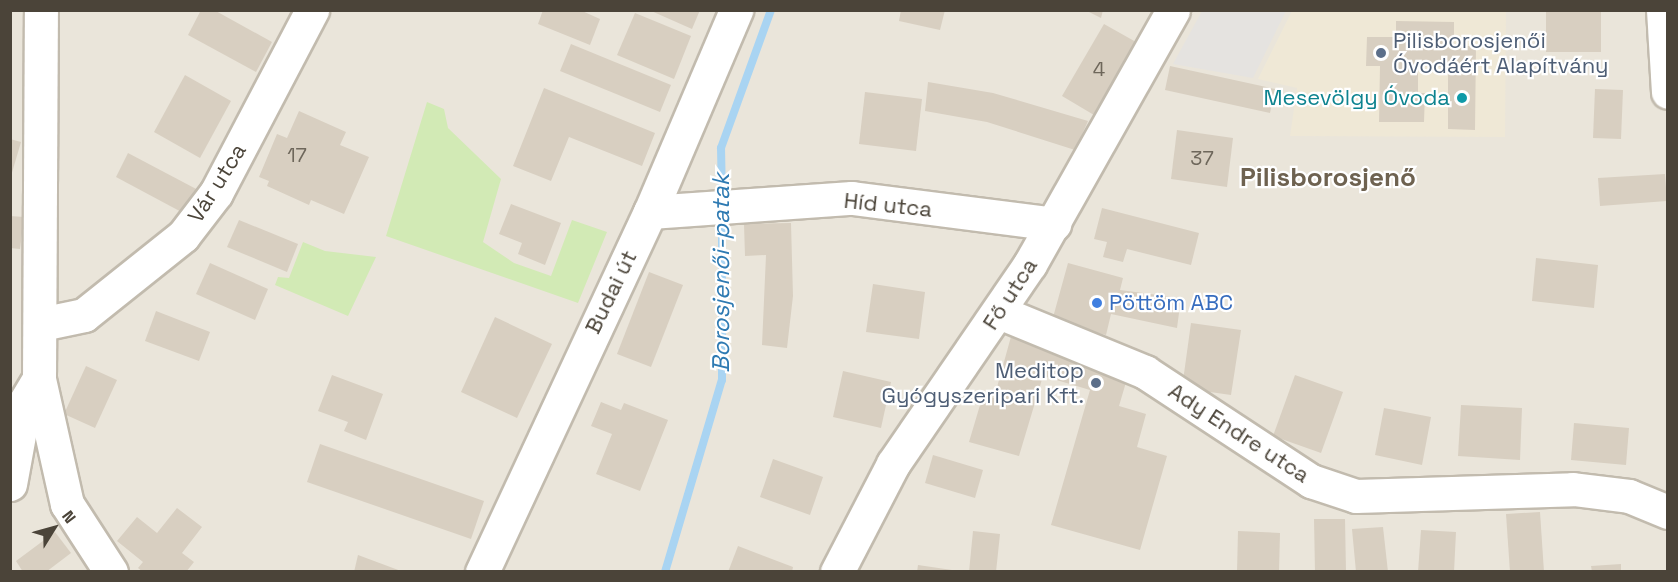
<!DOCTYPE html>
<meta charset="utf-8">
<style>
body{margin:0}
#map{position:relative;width:1678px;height:582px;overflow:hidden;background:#f6f3ec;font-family:"Space Grotesk",sans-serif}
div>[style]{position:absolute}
.residential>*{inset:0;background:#eae5da}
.education>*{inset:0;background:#efe8d6}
.green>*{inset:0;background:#d2eab5}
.parking>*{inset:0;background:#e5e3e0}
.stream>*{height:8px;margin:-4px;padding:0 4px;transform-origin:4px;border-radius:4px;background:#a9d4f2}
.building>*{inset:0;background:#d8cfc1}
.roads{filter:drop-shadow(2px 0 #c2bbae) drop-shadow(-2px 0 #c2bbae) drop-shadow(0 2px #c2bbae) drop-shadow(0 -2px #c2bbae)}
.minor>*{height:33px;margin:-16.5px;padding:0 16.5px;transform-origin:16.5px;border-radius:16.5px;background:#fff}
.tertiary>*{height:33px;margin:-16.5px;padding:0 16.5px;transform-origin:16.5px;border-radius:16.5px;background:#fff}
.dots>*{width:16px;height:16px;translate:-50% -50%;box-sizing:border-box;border:3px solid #fff;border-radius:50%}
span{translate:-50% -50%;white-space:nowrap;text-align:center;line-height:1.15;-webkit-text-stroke:4.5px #fff;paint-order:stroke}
.number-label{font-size:20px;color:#6e675b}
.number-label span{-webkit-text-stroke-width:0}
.service-label{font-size:22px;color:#4e5e75}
.left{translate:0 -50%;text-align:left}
.right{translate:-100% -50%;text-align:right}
.culture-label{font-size:22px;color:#0d838f}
.street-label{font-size:22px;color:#4b4439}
.shop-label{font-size:22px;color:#366cbe}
.water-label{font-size:24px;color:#2e7ab2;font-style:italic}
.quarter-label{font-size:26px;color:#6e6250;font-weight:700}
.frame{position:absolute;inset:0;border:12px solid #4b4439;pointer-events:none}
.north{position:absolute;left:24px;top:498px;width:60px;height:60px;-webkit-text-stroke:4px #fff;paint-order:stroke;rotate:53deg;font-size:16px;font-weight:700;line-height:24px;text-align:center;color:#4b4439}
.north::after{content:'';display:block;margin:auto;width:21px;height:27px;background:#4b4439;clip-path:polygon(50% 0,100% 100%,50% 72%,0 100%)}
</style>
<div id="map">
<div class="residential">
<i style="clip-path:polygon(11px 11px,1667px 11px,1667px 571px,11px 571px)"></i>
</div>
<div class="education">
<i style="clip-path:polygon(1292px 11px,1506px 11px,1505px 137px,1290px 136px,1297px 88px,1258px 79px)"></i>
</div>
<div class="green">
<i style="clip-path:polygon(427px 102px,444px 109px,448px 128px,501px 179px,483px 242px,514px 263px,551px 276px,572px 220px,607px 232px,578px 303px,386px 236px)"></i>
<i style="clip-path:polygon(303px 242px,325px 251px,376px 257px,348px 316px,275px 285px,278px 277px,289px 278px)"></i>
</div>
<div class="parking">
<i style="clip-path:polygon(1202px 11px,1286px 11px,1253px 78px,1173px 64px)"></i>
</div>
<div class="stream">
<i style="left:722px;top:199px;width:51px;rotate:-91.1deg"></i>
<i style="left:721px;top:148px;width:147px;rotate:-70.1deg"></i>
<i style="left:665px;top:572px;width:200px;rotate:-73.5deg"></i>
<i style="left:722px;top:380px;width:168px;rotate:-90deg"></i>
</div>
<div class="building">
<i style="clip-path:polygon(201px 10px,214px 10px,272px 42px,256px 72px,188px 35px)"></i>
<i style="clip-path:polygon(543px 10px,580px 10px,600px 19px,590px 45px,538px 24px)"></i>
<i style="clip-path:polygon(649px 10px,700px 10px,692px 29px)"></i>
<i style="clip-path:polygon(901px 10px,945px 10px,940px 30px,899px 21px)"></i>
<i style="clip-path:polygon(1085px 10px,1103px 10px,1101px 18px)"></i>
<i style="clip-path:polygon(1546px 10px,1601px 10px,1601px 52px,1546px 52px)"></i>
<i style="clip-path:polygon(635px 13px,691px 36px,674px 79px,617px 55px)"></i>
<i style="clip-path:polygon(1396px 21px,1454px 22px,1454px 46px,1476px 46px,1475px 130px,1448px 129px,1448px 67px,1418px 66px,1418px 93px,1425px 93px,1424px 122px,1379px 122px,1380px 66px,1366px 66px,1367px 37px,1396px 37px)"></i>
<i style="clip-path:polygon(1104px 24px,1136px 42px,1094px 115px,1062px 96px)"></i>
<i style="clip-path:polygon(571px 44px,671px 85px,660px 112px,560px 71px)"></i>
<i style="clip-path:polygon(1170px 66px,1275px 89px,1270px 113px,1165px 90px)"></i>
<i style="clip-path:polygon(185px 75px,231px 101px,200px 158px,154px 132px)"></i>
<i style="clip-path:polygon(928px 82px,993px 93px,1088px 121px,1075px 150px,987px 122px,925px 111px)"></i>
<i style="clip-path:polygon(544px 88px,655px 133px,642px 166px,569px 137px,551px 181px,513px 166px)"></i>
<i style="clip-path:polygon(1595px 89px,1623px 90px,1621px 139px,1593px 138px)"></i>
<i style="clip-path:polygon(865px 92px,922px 99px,916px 151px,859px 144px)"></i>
<i style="clip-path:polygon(299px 111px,346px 132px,340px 145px,369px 157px,344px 214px,311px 200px,309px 205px,267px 186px,269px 181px,259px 177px,277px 134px,287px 138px)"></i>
<i style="clip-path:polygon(1177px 130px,1233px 138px,1227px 187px,1171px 179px)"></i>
<i style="clip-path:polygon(10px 139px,21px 142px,11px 176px,10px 176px)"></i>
<i style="clip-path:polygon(128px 153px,200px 191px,187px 215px,116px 177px)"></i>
<i style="clip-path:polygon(1665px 174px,1667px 201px,1600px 206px,1598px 178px)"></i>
<i style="clip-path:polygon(511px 204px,561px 223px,545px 265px,518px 254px,522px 243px,499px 234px)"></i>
<i style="clip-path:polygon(1102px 208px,1199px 233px,1191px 265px,1127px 249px,1123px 262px,1103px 257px,1107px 242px,1094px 239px)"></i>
<i style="clip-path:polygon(10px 216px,24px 217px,20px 249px,10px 248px)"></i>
<i style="clip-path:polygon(239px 220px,298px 244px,287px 272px,227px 247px)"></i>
<i style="clip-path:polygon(791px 223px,793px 296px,787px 348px,762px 345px,766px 255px,745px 256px,744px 224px)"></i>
<i style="clip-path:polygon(1536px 258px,1598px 265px,1594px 308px,1532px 301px)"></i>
<i style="clip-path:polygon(210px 263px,268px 289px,255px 320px,196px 294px)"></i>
<i style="clip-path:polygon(1068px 263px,1123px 278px,1120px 290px,1181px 298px,1177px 328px,1111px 314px,1106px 335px,1052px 321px)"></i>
<i style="clip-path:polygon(649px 272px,683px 285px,651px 367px,617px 354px)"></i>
<i style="clip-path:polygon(873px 284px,925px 292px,919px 339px,866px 332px)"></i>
<i style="clip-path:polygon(156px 311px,210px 332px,199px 361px,145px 341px)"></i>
<i style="clip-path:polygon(495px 317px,552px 344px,517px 418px,461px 392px)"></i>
<i style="clip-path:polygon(1191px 323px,1241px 330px,1231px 395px,1182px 388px)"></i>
<i style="clip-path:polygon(1012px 333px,1129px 372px,1119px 406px,1146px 414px,1137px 447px,1167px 456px,1140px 550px,1051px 525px,1090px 390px,1043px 376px,1019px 456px,969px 442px,983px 395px,994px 398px)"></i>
<i style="clip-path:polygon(86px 366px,117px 380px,95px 428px,64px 414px)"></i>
<i style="clip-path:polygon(843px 371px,891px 382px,881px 428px,833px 417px)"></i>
<i style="clip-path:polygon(332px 375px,383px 394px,366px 440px,344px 431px,348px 422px,318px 411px)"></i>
<i style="clip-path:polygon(1295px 375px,1343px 392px,1321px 453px,1273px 436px)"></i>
<i style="clip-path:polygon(601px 402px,621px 410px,624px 403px,668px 420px,640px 491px,596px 474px,612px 434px,591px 426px)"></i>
<i style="clip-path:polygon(1461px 405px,1522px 408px,1520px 460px,1458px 456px)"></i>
<i style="clip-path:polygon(1384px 408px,1431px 417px,1422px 465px,1375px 455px)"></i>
<i style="clip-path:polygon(1574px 423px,1629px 428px,1626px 465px,1571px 460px)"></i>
<i style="clip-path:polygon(320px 444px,484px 501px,471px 539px,307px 482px)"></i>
<i style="clip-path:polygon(933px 455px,983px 470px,975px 498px,925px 483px)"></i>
<i style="clip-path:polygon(773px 459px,823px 477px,810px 515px,760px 497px)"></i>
<i style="clip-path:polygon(177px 508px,202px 527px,182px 553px,194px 562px,186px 572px,143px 572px,138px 568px,143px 562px,117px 541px,137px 517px,157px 533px)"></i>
<i style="clip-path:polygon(1540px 512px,1544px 572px,1510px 572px,1506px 514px)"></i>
<i style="clip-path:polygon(1314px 519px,1345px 519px,1346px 572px,1315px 572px)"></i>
<i style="clip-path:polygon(1383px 527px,1388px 572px,1356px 572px,1352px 529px)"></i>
<i style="clip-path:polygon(1421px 530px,1456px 532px,1454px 572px,1418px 572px)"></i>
<i style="clip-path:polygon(973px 531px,1000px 534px,996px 572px,969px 572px)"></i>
<i style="clip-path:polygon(1238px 531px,1280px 533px,1279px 572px,1237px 572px)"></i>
<i style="clip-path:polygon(55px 532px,71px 553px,46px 572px,23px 572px,16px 561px)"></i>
<i style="clip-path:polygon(738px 546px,793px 567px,792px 572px,728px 572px)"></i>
<i style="clip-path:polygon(358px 555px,401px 571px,401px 572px,354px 572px)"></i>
<i style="clip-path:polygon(1621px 564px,1621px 572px,1592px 572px,1591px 566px)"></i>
<i style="clip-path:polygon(918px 565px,952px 570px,952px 572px,917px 572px)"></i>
</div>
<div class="roads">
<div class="minor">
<i style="left:1663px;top:10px;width:82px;rotate:86.5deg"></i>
<i style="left:650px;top:212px;width:220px;rotate:-66.9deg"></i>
<i style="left:999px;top:312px;width:158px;rotate:22.3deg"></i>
<i style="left:1145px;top:372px;width:199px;rotate:33.3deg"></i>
<i style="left:1311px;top:481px;width:47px;rotate:18.4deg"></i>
<i style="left:1356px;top:496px;width:217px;rotate:-1.8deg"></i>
<i style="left:1573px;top:489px;width:56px;rotate:7.1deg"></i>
<i style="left:1629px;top:496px;width:42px;rotate:22.3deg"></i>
<i style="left:41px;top:324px;width:44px;rotate:-11.8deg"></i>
<i style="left:84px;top:315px;width:127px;rotate:-38.6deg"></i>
<i style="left:183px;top:236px;width:54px;rotate:-52.5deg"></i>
<i style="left:216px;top:193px;width:207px;rotate:-62.3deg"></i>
<i style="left:39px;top:379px;width:128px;rotate:77.4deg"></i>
<i style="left:67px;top:504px;width:81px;rotate:57.1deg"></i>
<i style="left:10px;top:484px;width:83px;rotate:-79.6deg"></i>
<i style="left:25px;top:402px;width:27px;rotate:-59deg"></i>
<i style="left:39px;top:379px;width:369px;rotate:-89.7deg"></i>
</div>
<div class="tertiary">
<i style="left:482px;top:572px;width:397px;rotate:-65deg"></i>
<i style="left:650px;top:212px;width:202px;rotate:-4deg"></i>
<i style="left:852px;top:198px;width:204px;rotate:7.3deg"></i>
<i style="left:837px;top:572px;width:122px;rotate:-62.6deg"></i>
<i style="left:893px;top:464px;width:242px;rotate:-55.6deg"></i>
<i style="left:1030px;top:264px;width:291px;rotate:-60.6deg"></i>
</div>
</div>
<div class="dots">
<i style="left:1381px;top:53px;background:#5c6f8a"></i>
<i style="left:1462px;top:98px;background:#0f9aa8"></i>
<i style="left:1097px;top:303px;background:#3f7fe0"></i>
<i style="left:1096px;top:383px;background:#5c6f8a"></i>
</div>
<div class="number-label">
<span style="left:1099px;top:69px">4</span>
<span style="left:297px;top:155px">17</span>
<span style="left:1202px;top:158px">37</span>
</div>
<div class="service-label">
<span class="left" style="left:1393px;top:53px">Pilisborosjenői<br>Óvodáért Alapítvány</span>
<span class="right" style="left:1084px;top:383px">Meditop<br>Gyógyszeripari Kft.</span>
</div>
<div class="culture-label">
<span class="right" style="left:1450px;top:98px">Mesevölgy Óvoda</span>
</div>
<div class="street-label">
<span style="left:217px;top:183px;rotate:-58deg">Vár utca</span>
<span style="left:888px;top:205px;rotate:6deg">Híd utca</span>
<span style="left:611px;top:292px;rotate:-64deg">Budai út</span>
<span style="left:1010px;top:294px;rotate:-57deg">Fő utca</span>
<span style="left:1239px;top:433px;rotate:33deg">Ady Endre utca</span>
</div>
<div class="shop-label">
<span class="left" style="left:1109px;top:303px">Pöttöm ABC</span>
</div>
<div class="water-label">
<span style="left:721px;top:273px;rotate:-90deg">Borosjenői-patak</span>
</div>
<div class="quarter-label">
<span style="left:1328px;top:178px">Pilisborosjenő</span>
</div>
<div class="frame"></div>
<div class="north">N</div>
</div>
